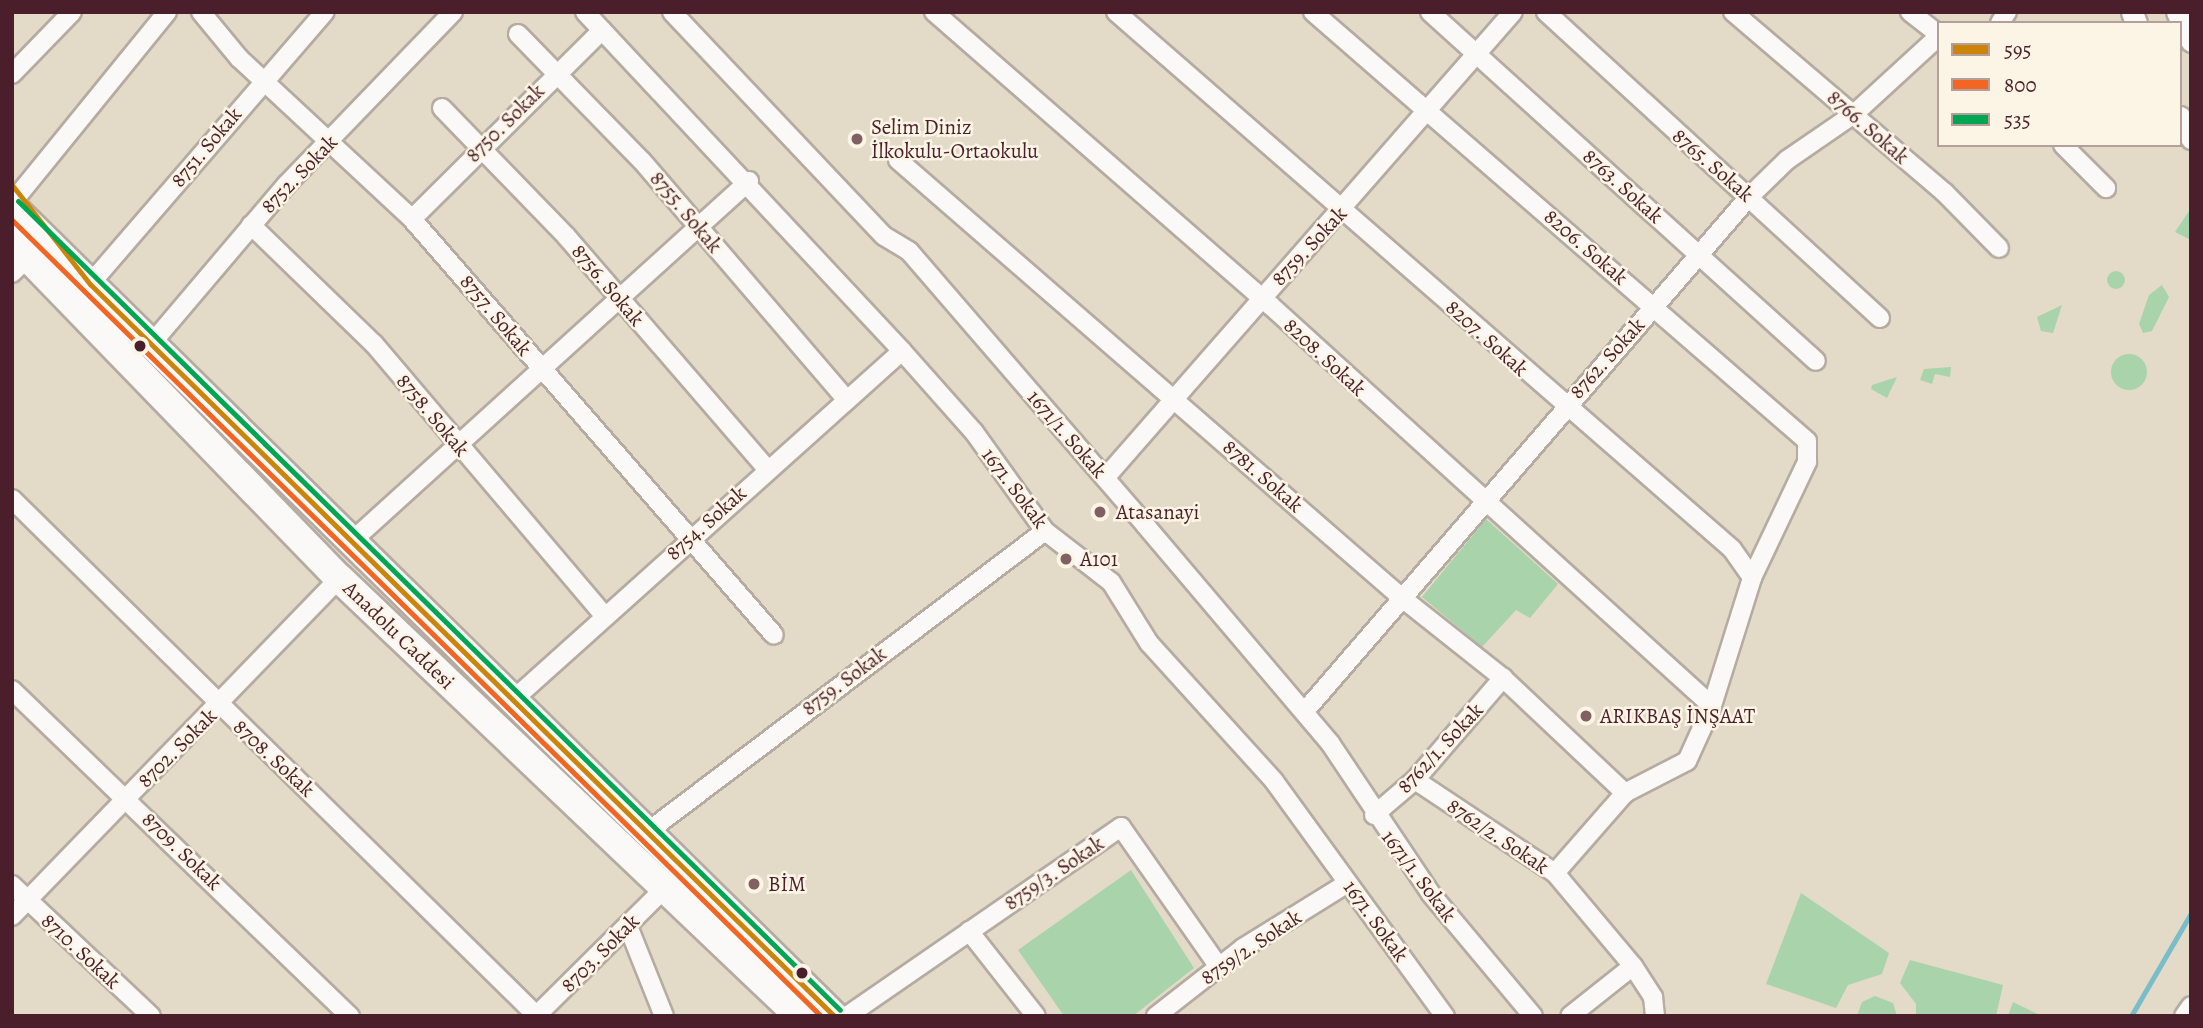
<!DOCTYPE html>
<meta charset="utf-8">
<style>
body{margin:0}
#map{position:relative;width:2203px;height:1028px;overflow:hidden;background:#e3dac8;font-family:Alegreya,serif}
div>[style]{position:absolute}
.green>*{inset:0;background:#a9d4ab}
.round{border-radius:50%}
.stream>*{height:5px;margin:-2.5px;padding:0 2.5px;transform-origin:2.5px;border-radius:2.5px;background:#78bdc9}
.roads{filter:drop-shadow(2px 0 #b5aba1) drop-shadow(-2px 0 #b5aba1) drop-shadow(0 2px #b5aba1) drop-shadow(0 -2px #b5aba1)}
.minor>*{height:18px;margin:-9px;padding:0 9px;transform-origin:9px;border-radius:9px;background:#fbf9f7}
.tertiary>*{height:21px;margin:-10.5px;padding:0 10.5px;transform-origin:10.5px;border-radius:10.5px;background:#fbf9f7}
.trunk>*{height:28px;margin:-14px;padding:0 14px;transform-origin:14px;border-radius:14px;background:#fbf9f7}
.bus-1>*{height:5px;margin:-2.5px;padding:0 2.5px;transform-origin:2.5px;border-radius:2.5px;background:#cc840b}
.bus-2>*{height:5px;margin:-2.5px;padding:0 2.5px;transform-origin:2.5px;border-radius:2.5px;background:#f26522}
.bus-3>*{height:5px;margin:-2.5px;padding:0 2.5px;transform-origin:2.5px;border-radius:2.5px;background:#00a651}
.dots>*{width:19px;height:19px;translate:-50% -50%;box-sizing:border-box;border:4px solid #fcf5e5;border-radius:50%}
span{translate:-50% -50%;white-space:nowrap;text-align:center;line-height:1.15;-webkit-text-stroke:5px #fcf5e5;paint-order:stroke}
.street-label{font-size:21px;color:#4a1f2b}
.poi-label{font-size:21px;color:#4a1f2b}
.left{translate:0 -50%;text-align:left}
.frame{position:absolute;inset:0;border:14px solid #4a1f2b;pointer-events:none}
.legend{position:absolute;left:1937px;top:21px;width:245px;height:126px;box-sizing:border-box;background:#fcf5e5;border:2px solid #b59f9b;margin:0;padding:9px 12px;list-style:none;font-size:21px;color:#4a1f2b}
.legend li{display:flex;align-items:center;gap:14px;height:35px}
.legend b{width:35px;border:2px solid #b59f9b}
</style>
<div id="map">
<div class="green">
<i style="clip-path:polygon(2191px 208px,2191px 237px,2189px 239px,2175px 232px)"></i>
<i class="round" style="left:2107px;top:271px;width:18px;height:18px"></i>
<i style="clip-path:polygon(2162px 285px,2169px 297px,2152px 331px,2143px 333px,2139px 324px,2149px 295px)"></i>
<i style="clip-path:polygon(2062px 305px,2053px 333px,2041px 331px,2037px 317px)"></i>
<i class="round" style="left:2111px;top:354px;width:36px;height:36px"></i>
<i style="clip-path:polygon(1951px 367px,1950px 377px,1935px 374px,1932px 384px,1920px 380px,1924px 369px)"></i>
<i style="clip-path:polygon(1897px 377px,1887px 398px,1871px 389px,1872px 385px)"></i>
<i style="clip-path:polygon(1486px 519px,1558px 584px,1530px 618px,1516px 610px,1482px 647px,1422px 597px)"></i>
<i style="clip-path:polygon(1131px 870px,1194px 968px,1133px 1016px,1064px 1016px,1018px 950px)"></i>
<i style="clip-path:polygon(1801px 893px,1889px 953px,1882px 974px,1848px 985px,1836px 1008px,1766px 984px)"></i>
<i style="clip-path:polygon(1910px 960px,2003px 985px,1996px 1016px,1916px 1016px,1916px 1004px,1900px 983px)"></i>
<i style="clip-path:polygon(1875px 996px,1893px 1003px,1897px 1016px,1857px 1016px,1862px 1002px)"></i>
<i style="clip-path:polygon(2013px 1002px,2042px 1016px,2008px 1016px)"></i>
</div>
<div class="stream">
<i style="left:2131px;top:1016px;width:119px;rotate:-59.8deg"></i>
</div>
<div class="roads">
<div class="minor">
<i style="left:201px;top:12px;width:60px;rotate:50.4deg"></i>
<i style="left:239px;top:58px;width:236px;rotate:42.9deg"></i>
<i style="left:412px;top:219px;width:551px;rotate:48.97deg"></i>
<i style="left:585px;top:12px;width:464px;rotate:46.9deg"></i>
<i style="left:902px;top:351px;width:108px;rotate:48.4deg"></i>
<i style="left:974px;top:432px;width:122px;rotate:54.4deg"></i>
<i style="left:1045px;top:531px;width:83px;rotate:37.7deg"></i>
<i style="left:1111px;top:582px;width:72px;rotate:58.1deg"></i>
<i style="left:1149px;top:643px;width:186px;rotate:47.8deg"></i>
<i style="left:1274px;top:781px;width:291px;rotate:54deg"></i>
<i style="left:672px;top:12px;width:308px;rotate:46.6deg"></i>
<i style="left:884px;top:236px;width:29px;rotate:31deg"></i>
<i style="left:909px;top:251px;width:363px;rotate:49.2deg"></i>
<i style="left:1146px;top:526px;width:285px;rotate:49.7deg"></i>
<i style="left:1330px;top:743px;width:182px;rotate:56.2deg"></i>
<i style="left:1431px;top:894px;width:159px;rotate:50.1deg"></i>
<i style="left:934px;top:12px;width:446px;rotate:41.1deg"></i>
<i style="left:1270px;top:305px;width:597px;rotate:42.22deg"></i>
<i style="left:1116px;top:12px;width:817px;rotate:41.08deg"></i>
<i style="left:1732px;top:549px;width:35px;rotate:55deg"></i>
<i style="left:1752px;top:578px;width:134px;rotate:107.4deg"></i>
<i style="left:1712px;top:706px;width:60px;rotate:114.4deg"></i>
<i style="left:1687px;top:761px;width:70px;rotate:152.7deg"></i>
<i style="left:1625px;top:793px;width:106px;rotate:131.2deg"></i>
<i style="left:1313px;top:12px;width:654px;rotate:40.97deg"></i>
<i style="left:1807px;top:441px;width:21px;rotate:90deg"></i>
<i style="left:1807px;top:462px;width:128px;rotate:115.4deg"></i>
<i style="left:1430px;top:12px;width:520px;rotate:42.12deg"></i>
<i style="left:1546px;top:12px;width:453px;rotate:42.5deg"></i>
<i style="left:1733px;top:12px;width:279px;rotate:40.5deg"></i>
<i style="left:1945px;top:193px;width:77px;rotate:45.5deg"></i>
<i style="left:1910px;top:12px;width:37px;rotate:38deg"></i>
<i style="left:2000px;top:23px;width:13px;rotate:-58deg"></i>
<i style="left:518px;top:34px;width:177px;rotate:45.7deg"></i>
<i style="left:642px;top:161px;width:312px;rotate:49.4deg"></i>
<i style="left:12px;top:74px;width:86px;rotate:-45.9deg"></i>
<i style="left:442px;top:108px;width:178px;rotate:45.9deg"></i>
<i style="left:566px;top:236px;width:308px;rotate:49.2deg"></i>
<i style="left:2063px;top:145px;width:61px;rotate:45deg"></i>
<i style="left:898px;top:160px;width:668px;rotate:40.99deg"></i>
<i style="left:1402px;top:598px;width:129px;rotate:38.4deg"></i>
<i style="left:1503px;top:678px;width:168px;rotate:43.3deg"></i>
<i style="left:20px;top:193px;width:233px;rotate:-50.9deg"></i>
<i style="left:412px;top:219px;width:268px;rotate:-44.8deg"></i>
<i style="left:251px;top:225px;width:171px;rotate:44.1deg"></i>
<i style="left:374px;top:344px;width:355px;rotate:49.7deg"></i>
<i style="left:12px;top:273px;width:20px;rotate:-45deg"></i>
<i style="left:90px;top:284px;width:359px;rotate:-49.2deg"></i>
<i style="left:152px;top:343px;width:209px;rotate:-49.7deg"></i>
<i style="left:287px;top:184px;width:239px;rotate:-46deg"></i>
<i style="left:1105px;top:478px;width:619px;rotate:-48.8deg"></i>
<i style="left:12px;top:499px;width:737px;rotate:44.56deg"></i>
<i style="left:352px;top:541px;width:536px;rotate:-42.2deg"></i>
<i style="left:12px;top:690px;width:470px;rotate:44deg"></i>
<i style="left:514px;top:699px;width:521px;rotate:-41.89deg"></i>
<i style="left:1305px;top:711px;width:679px;rotate:-49.18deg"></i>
<i style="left:1749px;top:197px;width:53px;rotate:-44.2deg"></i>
<i style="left:1787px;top:160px;width:81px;rotate:-34.5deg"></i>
<i style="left:1854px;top:114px;width:115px;rotate:-42.5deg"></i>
<i style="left:1415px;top:780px;width:168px;rotate:33.6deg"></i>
<i style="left:1555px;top:873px;width:121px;rotate:50deg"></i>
<i style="left:1633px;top:966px;width:80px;rotate:141.6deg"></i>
<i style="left:1374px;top:815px;width:54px;rotate:-40.5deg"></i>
<i style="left:1415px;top:780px;width:135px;rotate:-49.2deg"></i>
<i style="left:646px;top:833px;width:500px;rotate:-37.12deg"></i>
<i style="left:12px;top:885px;width:191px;rotate:43.3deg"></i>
<i style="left:12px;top:916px;width:470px;rotate:-45.9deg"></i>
<i style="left:628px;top:926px;width:97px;rotate:68.2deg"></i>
<i style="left:969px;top:931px;width:108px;rotate:51.8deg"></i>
<i style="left:1633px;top:966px;width:37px;rotate:57deg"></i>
<i style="left:1653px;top:997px;width:19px;rotate:84deg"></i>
<i style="left:536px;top:1016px;width:179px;rotate:-44.8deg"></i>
<i style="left:847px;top:1016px;width:333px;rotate:-34.6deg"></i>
<i style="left:1121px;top:827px;width:171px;rotate:55deg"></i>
<i style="left:1156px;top:1016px;width:110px;rotate:-38deg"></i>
<i style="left:1243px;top:948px;width:123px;rotate:-31.8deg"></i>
<i style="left:2184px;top:1016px;width:12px;rotate:-55deg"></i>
</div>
<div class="tertiary">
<i style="left:2132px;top:12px;width:12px;rotate:70deg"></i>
<i style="left:2177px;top:12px;width:32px;rotate:64deg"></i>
<i style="left:2180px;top:117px;width:24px;rotate:62deg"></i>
</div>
<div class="trunk">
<i style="left:12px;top:207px;width:1153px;rotate:44.54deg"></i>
<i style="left:12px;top:241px;width:470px;rotate:45.9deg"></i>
<i style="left:339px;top:578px;width:635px;rotate:43.6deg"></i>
</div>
</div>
<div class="bus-1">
<i style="left:12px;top:185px;width:126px;rotate:51.8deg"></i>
<i style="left:90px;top:284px;width:1044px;rotate:44.53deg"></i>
</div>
<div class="bus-2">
<i style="left:12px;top:220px;width:1135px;rotate:44.54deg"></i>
</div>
<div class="bus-3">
<i style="left:18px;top:201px;width:1153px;rotate:44.54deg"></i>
</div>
<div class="dots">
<i style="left:857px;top:139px;background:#806062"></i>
<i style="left:140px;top:346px;background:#4a1f2b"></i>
<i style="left:1100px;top:512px;background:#806062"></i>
<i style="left:1066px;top:559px;background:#806062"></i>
<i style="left:1586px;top:716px;background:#806062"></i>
<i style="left:754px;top:884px;background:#806062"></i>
<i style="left:802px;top:973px;background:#4a1f2b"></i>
</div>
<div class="street-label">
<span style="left:505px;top:123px;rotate:-45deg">8750. Sokak</span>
<span style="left:1868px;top:127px;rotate:41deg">8766. Sokak</span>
<span style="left:206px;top:147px;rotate:-50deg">8751. Sokak</span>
<span style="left:1713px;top:165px;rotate:41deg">8765. Sokak</span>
<span style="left:299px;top:174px;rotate:-46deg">8752. Sokak</span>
<span style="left:1623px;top:186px;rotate:42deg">8763. Sokak</span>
<span style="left:686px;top:212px;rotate:50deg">8755. Sokak</span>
<span style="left:1309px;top:246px;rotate:-47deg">8759. Sokak</span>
<span style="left:1586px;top:247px;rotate:41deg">8206. Sokak</span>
<span style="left:608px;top:285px;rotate:50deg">8756. Sokak</span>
<span style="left:496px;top:315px;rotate:50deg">8757. Sokak</span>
<span style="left:1487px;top:338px;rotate:42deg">8207. Sokak</span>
<span style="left:1325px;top:357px;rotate:43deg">8208. Sokak</span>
<span style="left:1607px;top:358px;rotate:-48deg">8762. Sokak</span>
<span style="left:433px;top:415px;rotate:50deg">8758. Sokak</span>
<span style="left:1067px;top:434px;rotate:49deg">1671/1. Sokak</span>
<span style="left:1263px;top:476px;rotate:41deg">8781. Sokak</span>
<span style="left:1015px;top:488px;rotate:53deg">1671. Sokak</span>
<span style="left:706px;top:523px;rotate:-42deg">8754. Sokak</span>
<span style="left:399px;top:635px;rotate:44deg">Anadolu Caddesi</span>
<span style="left:844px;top:681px;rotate:-37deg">8759. Sokak</span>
<span style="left:177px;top:748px;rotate:-45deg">8702. Sokak</span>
<span style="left:1440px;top:748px;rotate:-47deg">8762/1. Sokak</span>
<span style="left:274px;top:758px;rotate:43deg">8708. Sokak</span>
<span style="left:1498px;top:836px;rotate:34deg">8762/2. Sokak</span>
<span style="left:182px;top:851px;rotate:44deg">8709. Sokak</span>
<span style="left:1054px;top:873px;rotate:-34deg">8759/3. Sokak</span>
<span style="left:1419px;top:876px;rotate:53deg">1671/1. Sokak</span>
<span style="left:1376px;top:921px;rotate:54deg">1671. Sokak</span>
<span style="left:1251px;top:947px;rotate:-34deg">8759/2. Sokak</span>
<span style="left:81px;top:951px;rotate:43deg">8710. Sokak</span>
<span style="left:600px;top:953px;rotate:-45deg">8703. Sokak</span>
</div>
<div class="poi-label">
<span class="left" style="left:871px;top:139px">Selim Diniz<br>İlkokulu-Ortaokulu</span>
<span class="left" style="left:1116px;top:512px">Atasanayi</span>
<span class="left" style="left:1080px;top:559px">A101</span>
<span class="left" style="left:1600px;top:716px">ARIKBAŞ İNŞAAT</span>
<span class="left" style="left:768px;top:884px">BİM</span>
</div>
<div class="frame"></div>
<ul class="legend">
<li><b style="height:9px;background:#cc840b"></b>595</li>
<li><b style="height:9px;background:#f26522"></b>800</li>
<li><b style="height:9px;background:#00a651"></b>535</li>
</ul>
</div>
